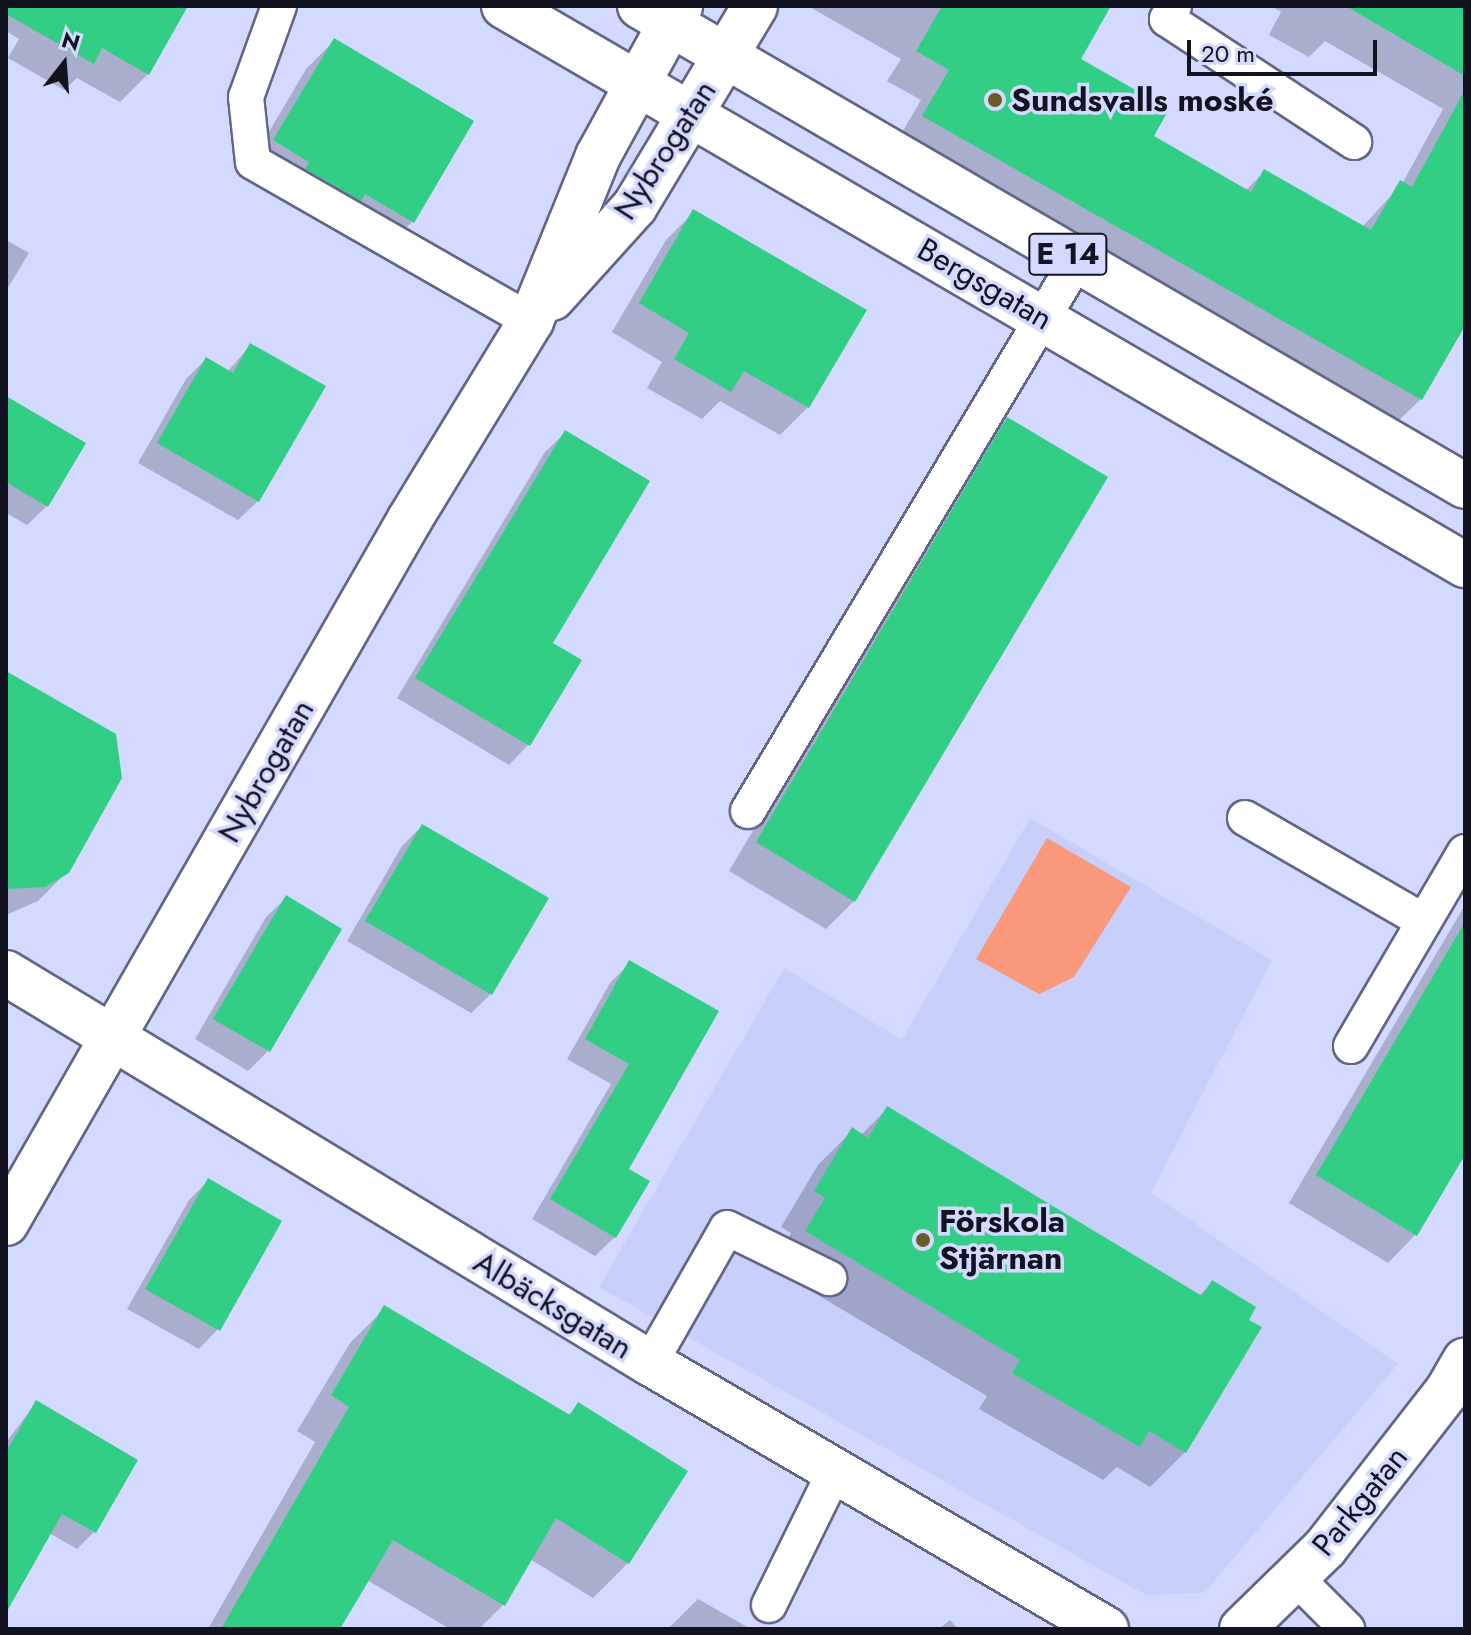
<!DOCTYPE html>
<meta charset="utf-8">
<style>
body{margin:0}
#map{position:relative;width:1471px;height:1635px;overflow:hidden;background:#d4daff;font-family:Jost,sans-serif}
div>[style]{position:absolute}
.built>*{inset:0;background:#c7cffa}
.green>*{inset:0;background:#fa987b}
.shadow>*{inset:0;background:#0003}
.building>*{inset:0;background:#33ce85}
.roads{filter:drop-shadow(2px 0 #616686) drop-shadow(-2px 0 #616686) drop-shadow(0 2px #616686) drop-shadow(0 -2px #616686)}
.service>*{height:34px;margin:-17px;padding:0 17px;transform-origin:17px;border-radius:17px;background:#fff}
.minor>*{height:44px;margin:-22px;padding:0 22px;transform-origin:22px;border-radius:22px;background:#fff}
.trunk>*{height:44px;margin:-22px;padding:0 22px;transform-origin:22px;border-radius:22px;background:#fff}
.dots>*{width:22px;height:22px;translate:-50% -50%;box-sizing:border-box;border:4px solid #d4daff;border-radius:50%}
span{translate:-50% -50%;white-space:nowrap;text-align:center;line-height:1.15;-webkit-text-stroke:7px #d4daff;paint-order:stroke}
.shield-label span{padding:2px 6px;background:#d4daff;border:2px solid;border-radius:6px;-webkit-text-stroke-width:0}
.shield-label{font-size:30px;color:#121320;font-weight:700}
.poi-label{font-size:32px;color:#121320;font-weight:700}
.left{translate:0 -50%;text-align:left}
.street-label{font-size:32px;color:#121320}
.frame{position:absolute;inset:0;border:8px solid #121320;pointer-events:none}
.north{position:absolute;left:24px;top:24px;width:80px;height:80px;-webkit-text-stroke:6px #d4daff;paint-order:stroke;rotate:17deg;font-size:22px;font-weight:700;line-height:32px;text-align:center;color:#121320}
.north::after{content:'';display:block;margin:auto;width:28px;height:36px;background:#121320;clip-path:polygon(50% 0,100% 100%,50% 72%,0 100%)}
.scale{position:absolute;left:1187px;top:40px;width:190px;height:36px;box-sizing:border-box;border:4px solid #121320;border-top:0;padding-left:10px;font-size:24px;line-height:28px;white-space:nowrap;color:#121320;-webkit-text-stroke:6px #d4daff;paint-order:stroke}
</style>
<div id="map">
<div class="built">
<i style="clip-path:polygon(1030px 818px,1272px 960px,1151px 1193px,1398px 1364px,1204px 1593px,1146px 1595px,599px 1287px,784px 968px,902px 1040px)"></i>
</div>
<div class="green">
<i style="clip-path:polygon(1047px 838px,1131px 887px,1074px 977px,1039px 994px,976px 959px)"></i>
</div>
<div class="shadow">
<i style="clip-path:polygon(6px 6px,186px 6px,148px 74px,120px 102px,77px 78px,64px 90px,8px 58px,19px 39px,6px 31px)"></i>
<i style="clip-path:polygon(808px 6px,1108px 6px,1079px 60px,1151px 137px,1245px 191px,1265px 171px,1362px 227px,1402px 184px,1443px 109px,1325px 41px,1309px 57px,1269px 35px,1281px 12px,1271px 6px,1465px 6px,1465px 322px,1421px 399px,1391px 428px,894px 146px,921px 100px,887px 81px,901px 59px)"></i>
<i style="clip-path:polygon(334px 41px,472px 122px,412px 222px,384px 250px,337px 222px,332px 228px,278px 197px,283px 190px,247px 169px,306px 69px)"></i>
<i style="clip-path:polygon(694px 212px,808px 407px,780px 435px,720px 401px,702px 419px,647px 388px,662px 362px,612px 332px,666px 240px)"></i>
<i style="clip-path:polygon(6px 240px,29px 253px,6px 291px)"></i>
<i style="clip-path:polygon(251px 345px,258px 501px,238px 520px,138px 463px,186px 379px,206px 359px,227px 372px)"></i>
<i style="clip-path:polygon(6px 400px,47px 506px,27px 525px,6px 513px)"></i>
<i style="clip-path:polygon(1008px 419px,854px 901px,826px 929px,729px 871px,980px 448px)"></i>
<i style="clip-path:polygon(565px 433px,550px 643px,579px 661px,528px 745px,509px 765px,397px 698px,545px 452px)"></i>
<i style="clip-path:polygon(6px 674px,67px 872px,38px 901px,6px 915px)"></i>
<i style="clip-path:polygon(422px 826px,491px 994px,471px 1013px,347px 941px,402px 846px)"></i>
<i style="clip-path:polygon(286px 898px,339px 930px,268px 1051px,248px 1071px,195px 1039px,266px 917px)"></i>
<i style="clip-path:polygon(1465px 905px,1465px 1151px,1416px 1234px,1388px 1263px,1289px 1203px)"></i>
<i style="clip-path:polygon(630px 963px,716px 1012px,626px 1169px,615px 1237px,595px 1256px,532px 1219px,611px 1084px,567px 1059px,610px 983px)"></i>
<i style="clip-path:polygon(888px 1108px,1199px 1296px,1212px 1283px,1185px 1452px,1150px 1487px,1117px 1467px,1103px 1480px,979px 1409px,987px 1396px,771px 1267px,791px 1233px,781px 1227px,818px 1165px,853px 1130px,861px 1135px)"></i>
<i style="clip-path:polygon(208px 1181px,218px 1329px,199px 1349px,127px 1309px,189px 1200px)"></i>
<i style="clip-path:polygon(385px 1308px,567px 1416px,578px 1405px,628px 1563px,593px 1598px,530px 1559px,503px 1605px,479px 1629px,450px 1629px,367px 1580px,338px 1629px,208px 1629px,315px 1442px,297px 1431px,350px 1343px)"></i>
<i style="clip-path:polygon(36px 1403px,94px 1532px,77px 1549px,49px 1533px,6px 1593px,6px 1442px)"></i>
<i style="clip-path:polygon(698px 1599px,751px 1629px,668px 1629px)"></i>
<i style="clip-path:polygon(950px 1620px,958px 1629px,939px 1629px)"></i>
</div>
<div class="building">
<i style="clip-path:polygon(6px 6px,188px 6px,149px 75px,102px 48px,94px 64px,6px 14px)"></i>
<i style="clip-path:polygon(942px 6px,1111px 6px,1081px 59px,1169px 109px,1154px 136px,1251px 192px,1264px 169px,1371px 230px,1400px 180px,1412px 187px,1465px 90px,1465px 326px,1422px 400px,922px 116px,949px 70px,916px 51px)"></i>
<i style="clip-path:polygon(1346px 6px,1465px 6px,1465px 76px)"></i>
<i style="clip-path:polygon(334px 38px,474px 121px,414px 223px,365px 194px,361px 201px,305px 169px,309px 162px,273px 140px)"></i>
<i style="clip-path:polygon(693px 209px,867px 310px,809px 408px,744px 371px,731px 392px,674px 359px,689px 333px,639px 303px)"></i>
<i style="clip-path:polygon(250px 343px,326px 386px,259px 502px,157px 443px,206px 357px,233px 373px)"></i>
<i style="clip-path:polygon(6px 396px,86px 443px,48px 507px,6px 482px)"></i>
<i style="clip-path:polygon(1007px 417px,1108px 477px,855px 902px,756px 842px)"></i>
<i style="clip-path:polygon(565px 430px,650px 481px,553px 643px,582px 660px,530px 746px,415px 678px)"></i>
<i style="clip-path:polygon(6px 671px,116px 734px,122px 778px,69px 873px,45px 887px,6px 889px)"></i>
<i style="clip-path:polygon(422px 824px,549px 898px,492px 995px,365px 921px)"></i>
<i style="clip-path:polygon(286px 895px,342px 929px,270px 1052px,213px 1019px)"></i>
<i style="clip-path:polygon(1465px 922px,1465px 1155px,1417px 1236px,1316px 1175px)"></i>
<i style="clip-path:polygon(629px 960px,719px 1011px,629px 1169px,650px 1181px,616px 1238px,550px 1199px,629px 1064px,585px 1039px)"></i>
<i style="clip-path:polygon(887px 1106px,1202px 1296px,1212px 1280px,1256px 1307px,1249px 1320px,1262px 1327px,1186px 1453px,1149px 1431px,1140px 1447px,1012px 1373px,1020px 1360px,805px 1231px,825px 1198px,814px 1191px,852px 1127px,868px 1138px)"></i>
<i style="clip-path:polygon(208px 1178px,282px 1221px,220px 1331px,145px 1289px)"></i>
<i style="clip-path:polygon(384px 1305px,570px 1415px,578px 1402px,688px 1471px,629px 1564px,556px 1518px,505px 1606px,393px 1540px,340px 1629px,221px 1629px,349px 1407px,331px 1395px)"></i>
<i style="clip-path:polygon(36px 1400px,138px 1460px,96px 1533px,62px 1514px,6px 1613px,6px 1452px)"></i>
</div>
<div class="roads">
<div class="service">
<i style="left:279px;top:6px;width:97px;rotate:109.9deg"></i>
<i style="left:246px;top:97px;width:65px;rotate:83.9deg"></i>
<i style="left:253px;top:162px;width:320px;rotate:29.8deg"></i>
<i style="left:1174px;top:6px;width:15px;rotate:118deg"></i>
<i style="left:1167px;top:19px;width:224px;rotate:33.3deg"></i>
<i style="left:748px;top:811px;width:643px;rotate:-59.13deg"></i>
<i style="left:1245px;top:818px;width:204px;rotate:30deg"></i>
<i style="left:1351px;top:1046px;width:225px;rotate:-59.6deg"></i>
<i style="left:650px;top:1363px;width:155px;rotate:-60.3deg"></i>
<i style="left:727px;top:1228px;width:114px;rotate:26.1deg"></i>
<i style="left:1295px;top:1577px;width:74px;rotate:45deg"></i>
<i style="left:769px;top:1605px;width:149px;rotate:-63.8deg"></i>
</div>
<div class="minor">
<i style="left:552px;top:298px;width:124px;rotate:-47.9deg"></i>
<i style="left:635px;top:206px;width:233px;rotate:-59deg"></i>
<i style="left:6px;top:973px;width:753px;rotate:31.2deg"></i>
<i style="left:650px;top:1363px;width:528px;rotate:30.26deg"></i>
<i style="left:6px;top:1223px;width:812px;rotate:-60.15deg"></i>
<i style="left:410px;top:519px;width:232px;rotate:-58.6deg"></i>
<i style="left:531px;top:321px;width:178px;rotate:-67.9deg"></i>
<i style="left:598px;top:156px;width:171px;rotate:-61.3deg"></i>
<i style="left:1242px;top:1629px;width:116px;rotate:-44.3deg"></i>
<i style="left:1325px;top:1548px;width:200px;rotate:-52.1deg"></i>
<i style="left:1448px;top:1390px;width:34px;rotate:-60deg"></i>
</div>
<div class="trunk">
<i style="left:504px;top:6px;width:1112px;rotate:30.19deg"></i>
<i style="left:640px;top:6px;width:954px;rotate:30.19deg"></i>
</div>
</div>
<div class="dots">
<i style="left:995px;top:100px;background:#685d2a"></i>
<i style="left:923px;top:1240px;background:#685d2a"></i>
</div>
<div class="shield-label">
<span style="left:1068px;top:254px">E 14</span>
</div>
<div class="poi-label">
<span class="left" style="left:1011px;top:100px">Sundsvalls moské</span>
<span class="left" style="left:939px;top:1240px">Förskola<br>Stjärnan</span>
</div>
<div class="street-label">
<span style="left:665px;top:150px;rotate:-57deg">Nybrogatan</span>
<span style="left:985px;top:284px;rotate:30deg">Bergsgatan</span>
<span style="left:266px;top:771px;rotate:-60deg">Nybrogatan</span>
<span style="left:553px;top:1305px;rotate:31deg">Albäcksgatan</span>
<span style="left:1360px;top:1501px;rotate:-51deg">Parkgatan</span>
</div>
<div class="frame"></div>
<div class="north">N</div>
<div class="scale">20 m</div>
</div>
